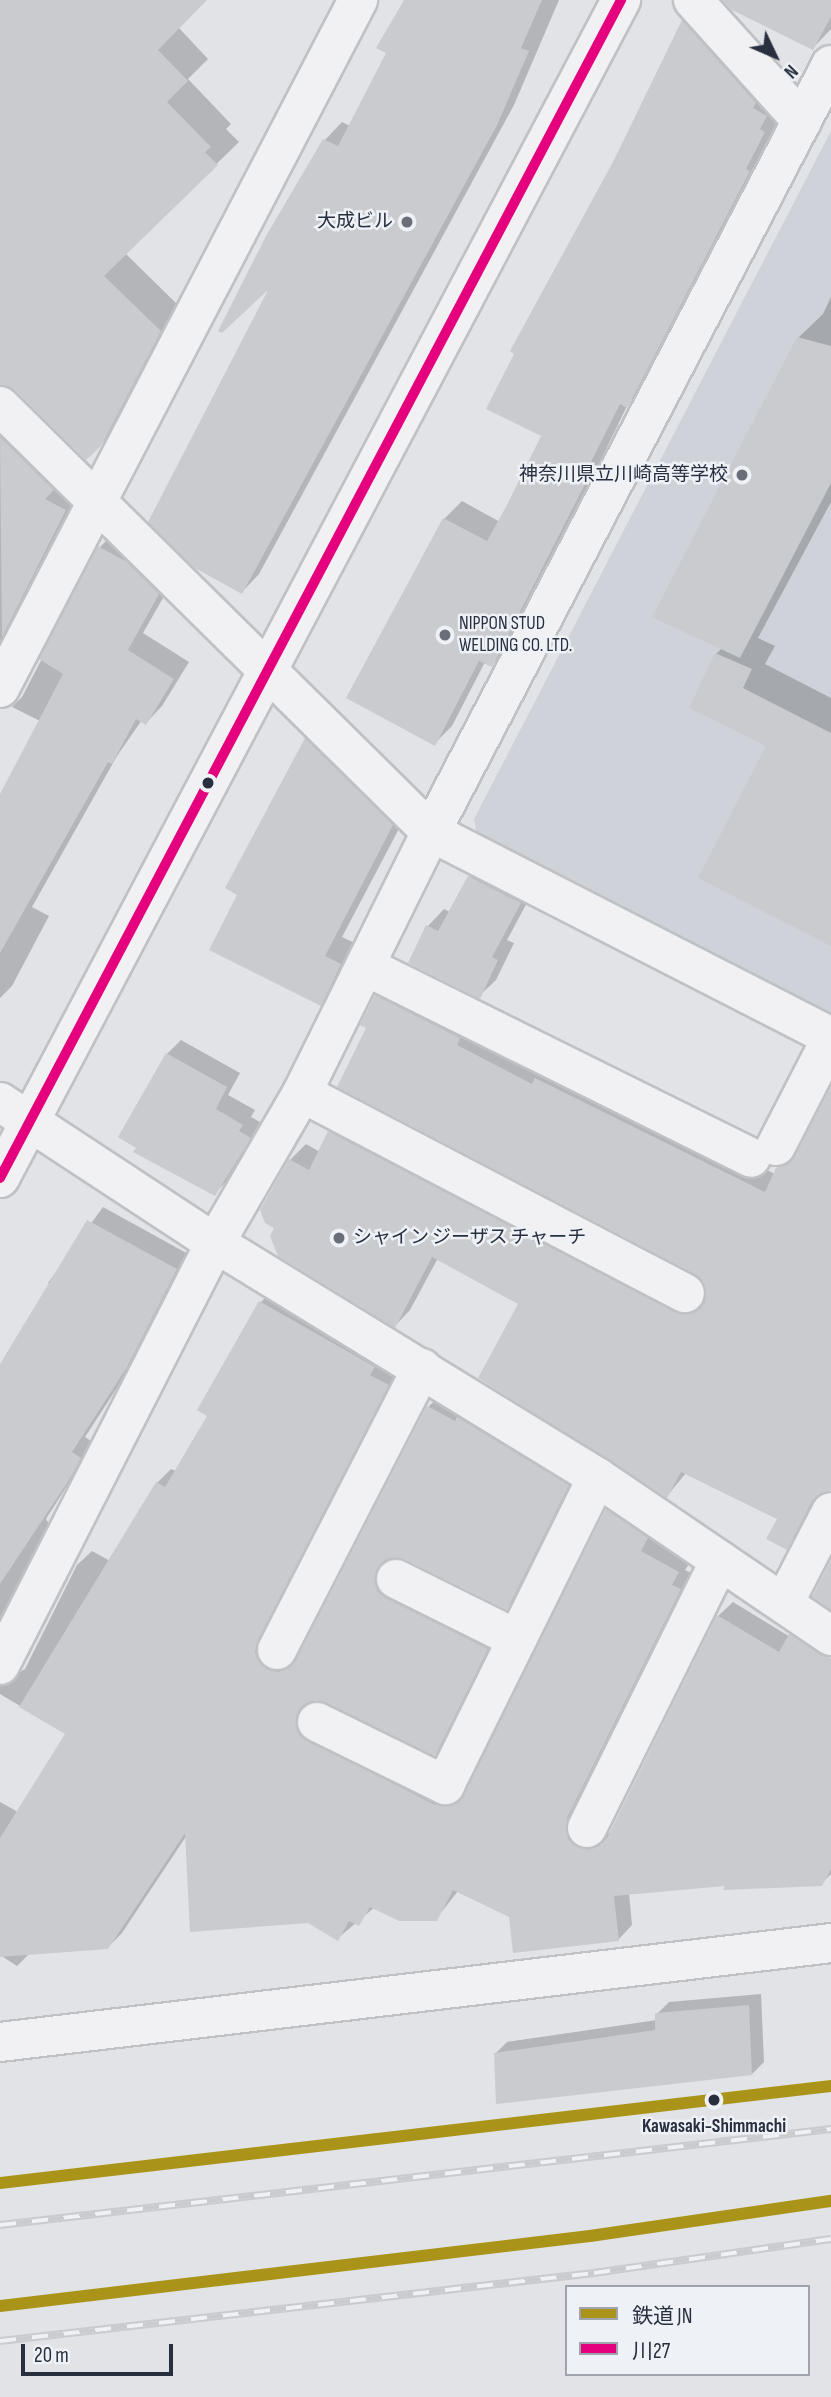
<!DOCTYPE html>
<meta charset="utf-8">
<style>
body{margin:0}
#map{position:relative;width:831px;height:2397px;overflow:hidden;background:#e1e3e6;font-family:"Sofia Sans Condensed","Noto Sans JP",sans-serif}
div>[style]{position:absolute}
.built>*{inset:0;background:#cfd2d9}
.shadow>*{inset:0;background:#0003}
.building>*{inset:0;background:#c9cbce}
.roads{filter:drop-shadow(2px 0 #bfc1c4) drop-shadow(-2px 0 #bfc1c4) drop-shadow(0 2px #bfc1c4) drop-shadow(0 -2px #bfc1c4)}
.minor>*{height:38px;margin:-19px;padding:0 19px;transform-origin:19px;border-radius:19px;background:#f1f1f3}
.rail>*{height:8px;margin-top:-4px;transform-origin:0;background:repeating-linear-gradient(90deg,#eef1f6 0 16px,#cacbce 0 32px);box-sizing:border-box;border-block:2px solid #cacbce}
.bus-1>*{height:10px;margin:-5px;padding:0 5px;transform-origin:5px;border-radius:5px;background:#e5007d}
.rail-1>*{height:12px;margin:-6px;padding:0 6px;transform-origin:6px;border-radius:6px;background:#a99419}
.dots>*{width:19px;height:19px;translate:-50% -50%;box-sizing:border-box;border:4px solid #eef1f6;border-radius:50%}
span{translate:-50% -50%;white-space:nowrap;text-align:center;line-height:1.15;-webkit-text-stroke:5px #eef1f6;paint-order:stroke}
.poi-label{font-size:19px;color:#282f3f}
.right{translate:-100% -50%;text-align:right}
.left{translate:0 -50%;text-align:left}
.stop-label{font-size:19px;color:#282f3f;font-weight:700}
.legend{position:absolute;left:565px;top:2285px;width:245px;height:91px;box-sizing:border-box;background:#eef1f6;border:2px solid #9fa3ad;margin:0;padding:9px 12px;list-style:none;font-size:21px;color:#282f3f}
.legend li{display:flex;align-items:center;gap:14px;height:35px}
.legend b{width:35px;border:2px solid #9fa3ad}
.north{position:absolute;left:740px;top:21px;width:70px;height:70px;-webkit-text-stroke:5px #eef1f6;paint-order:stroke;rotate:134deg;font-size:19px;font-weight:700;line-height:28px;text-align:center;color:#282f3f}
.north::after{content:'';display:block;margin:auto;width:24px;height:32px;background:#282f3f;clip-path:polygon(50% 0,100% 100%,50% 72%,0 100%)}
.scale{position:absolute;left:21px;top:2344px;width:152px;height:32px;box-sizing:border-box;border:4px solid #282f3f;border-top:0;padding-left:9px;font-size:21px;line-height:24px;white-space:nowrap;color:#282f3f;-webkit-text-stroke:5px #eef1f6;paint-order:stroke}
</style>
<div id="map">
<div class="built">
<i style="clip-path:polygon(831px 131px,831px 1016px,477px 836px,474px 819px)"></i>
</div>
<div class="shadow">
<i style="clip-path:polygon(0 0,205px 0,179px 28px,208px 59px,188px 79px,231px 124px,226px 129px,239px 142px,125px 253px,182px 309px,122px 423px,97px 448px,0 351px)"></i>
<i style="clip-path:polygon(406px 0,559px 0,514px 105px,259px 574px,242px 592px,274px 283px,267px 237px,325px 140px,342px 122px,350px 126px,389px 52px)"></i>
<i style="clip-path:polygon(769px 0,831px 0,831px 29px,813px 48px)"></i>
<i style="clip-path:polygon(700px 4px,781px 114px,762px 151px,766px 153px,644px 388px,628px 404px,509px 648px,491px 665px,485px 662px,452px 726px,434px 744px,444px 519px,462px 501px,500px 522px,544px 435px,616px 161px,683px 21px)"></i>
<i style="clip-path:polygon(831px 297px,831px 502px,758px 638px,775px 646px,765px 664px,831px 698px,831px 944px,769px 745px,716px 654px,722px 648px,798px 338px,823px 314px)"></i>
<i style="clip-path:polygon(0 407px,80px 495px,0 651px)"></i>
<i style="clip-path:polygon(116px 531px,175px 577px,143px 633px,189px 662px,162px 706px,146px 723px,142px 720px,117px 756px,32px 907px,49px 916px,12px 986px,0 998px,0 798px,40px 721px,12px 707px,22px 697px,100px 547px)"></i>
<i style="clip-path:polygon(325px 721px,411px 806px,342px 937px,359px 945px,339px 985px,320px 1004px,240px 894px,228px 888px,306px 739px)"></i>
<i style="clip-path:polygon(486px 860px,536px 886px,507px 940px,514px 943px,496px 980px,479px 996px,410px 962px,428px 926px,444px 909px,450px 912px,470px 877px)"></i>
<i style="clip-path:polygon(392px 981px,775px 1174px,802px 1148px,831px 1093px,831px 1488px,786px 1548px,779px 1518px,686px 1473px,667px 1496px,520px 1303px,438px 1258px,410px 1310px,395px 1326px,277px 1227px,290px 1160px,306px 1144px,320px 1152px,330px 1132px,345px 1117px,691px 1298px,706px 1297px,705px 1281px,369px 1027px,376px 996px)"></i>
<i style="clip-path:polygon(181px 1040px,240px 1073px,228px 1095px,255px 1110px,251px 1117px,260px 1122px,228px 1180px,214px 1194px,167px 1054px)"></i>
<i style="clip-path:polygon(103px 1207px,190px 1255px,141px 1351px,85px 1437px,94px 1443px,46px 1519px,51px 1527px,0 1628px,0 1374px,53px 1287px,48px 1283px)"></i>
<i style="clip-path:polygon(275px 1288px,402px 1370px,281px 1655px,295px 1658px,302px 1653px,428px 1407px,443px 1393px,582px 1470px,521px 1593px,507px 1608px,405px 1557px,390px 1558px,391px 1576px,501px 1634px,449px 1739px,435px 1754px,316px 1698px,311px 1702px,312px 1719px,451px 1791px,466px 1790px,607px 1510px,621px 1496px,693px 1558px,685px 1570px,694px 1574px,591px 1833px,605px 1836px,612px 1831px,718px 1616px,733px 1602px,831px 1662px,831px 1874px,821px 1884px,728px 1884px,629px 1893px,632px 1925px,618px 1940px,511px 1916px,459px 1890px,436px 1919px,375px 1907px,338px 1938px,187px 1835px,122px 1933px,107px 1948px,29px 1954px,17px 1966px,0 1955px,0 1802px,18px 1812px,67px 1734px,0 1694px,0 1664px,4px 1670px,18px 1673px,25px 1669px,77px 1565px,92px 1551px,112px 1562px,157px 1483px,171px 1469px,176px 1471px,209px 1415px,260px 1303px)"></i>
<i style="clip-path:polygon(761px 1994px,764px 2062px,752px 2074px,495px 2054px,507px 2042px,657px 2020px,657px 2014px,669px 2002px)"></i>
</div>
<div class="building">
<i style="clip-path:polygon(0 0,207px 0,158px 50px,188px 81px,167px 102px,211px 147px,205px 152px,218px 165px,104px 276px,161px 331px,101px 446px,86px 460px,15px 390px,0 385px)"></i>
<i style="clip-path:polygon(404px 0,542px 0,521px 48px,529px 51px,497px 125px,242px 594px,195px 568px,148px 522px,268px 290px,222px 333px,218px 331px,266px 236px,323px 139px,338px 146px,386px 53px,376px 48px)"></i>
<i style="clip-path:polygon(722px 0,831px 0,831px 17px,813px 50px,732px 10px)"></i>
<i style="clip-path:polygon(682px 20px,756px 103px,753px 108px,767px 116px,760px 129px,765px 132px,746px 169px,750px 171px,646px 372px,627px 408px,620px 404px,582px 480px,586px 482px,492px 667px,479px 661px,435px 746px,346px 698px,443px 518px,487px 541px,507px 505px,541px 436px,486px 409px,514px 354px,510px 351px,614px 160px)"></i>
<i style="clip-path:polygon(797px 337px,831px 346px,831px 483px,740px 658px,652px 617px)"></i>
<i style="clip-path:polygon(0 437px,54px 490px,45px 499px,66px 510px,2px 637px)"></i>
<i style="clip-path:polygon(98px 546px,127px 562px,159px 594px,128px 650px,174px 679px,146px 725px,136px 719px,112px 764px,108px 762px,0 953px,0 794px,63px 674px,39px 659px)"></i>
<i style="clip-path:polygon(715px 653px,752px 669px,743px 688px,831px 733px,831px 946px,698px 878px,766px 746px,689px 708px)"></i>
<i style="clip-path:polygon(305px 738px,393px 825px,325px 956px,341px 964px,321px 1006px,209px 950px,237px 895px,225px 888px)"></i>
<i style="clip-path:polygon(468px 876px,521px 903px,492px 957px,498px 960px,480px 999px,408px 963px,426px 925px,438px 931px)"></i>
<i style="clip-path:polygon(375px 995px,460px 1038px,457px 1045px,532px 1084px,535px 1078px,765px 1192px,776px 1168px,795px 1156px,831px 1087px,831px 1490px,812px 1501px,787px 1550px,766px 1539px,777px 1519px,681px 1472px,667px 1498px,478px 1378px,518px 1304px,432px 1257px,395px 1328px,278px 1256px,270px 1236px,274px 1228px,265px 1223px,260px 1210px,289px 1159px,309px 1170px,328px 1131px,675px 1312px,696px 1312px,705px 1302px,704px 1282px,695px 1274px,337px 1087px,366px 1028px,360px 1025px)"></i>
<i style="clip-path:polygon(166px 1053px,227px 1087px,216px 1109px,243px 1125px,239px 1131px,251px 1138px,215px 1196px,133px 1152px,136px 1148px,118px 1137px)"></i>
<i style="clip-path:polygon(87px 1220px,177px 1269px,127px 1367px,72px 1452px,81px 1458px,71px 1477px,0 1584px,0 1364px)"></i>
<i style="clip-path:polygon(259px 1301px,375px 1367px,370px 1375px,389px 1385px,258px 1640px,255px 1652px,266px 1669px,279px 1672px,296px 1660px,427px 1406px,455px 1421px,457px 1417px,569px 1485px,507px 1610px,405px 1559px,385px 1560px,376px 1570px,377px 1591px,386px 1598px,488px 1649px,435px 1756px,316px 1700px,298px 1712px,299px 1735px,435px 1805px,458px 1803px,606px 1509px,648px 1538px,641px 1551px,679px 1572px,672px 1585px,681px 1589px,567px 1818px,568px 1839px,588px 1850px,607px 1838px,717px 1615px,779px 1652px,789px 1634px,831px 1658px,831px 1869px,822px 1886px,723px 1890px,725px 1886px,614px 1896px,619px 1941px,513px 1953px,509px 1917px,453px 1890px,437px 1921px,399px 1921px,370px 1907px,359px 1926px,349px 1921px,338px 1941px,308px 1923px,190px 1932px,185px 1833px,108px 1949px,0 1957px,0 1838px,65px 1734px,19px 1707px,156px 1482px,165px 1487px,207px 1416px,197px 1410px)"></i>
<i style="clip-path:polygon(831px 1560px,831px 1610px,812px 1597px)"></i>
<i style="clip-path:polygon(749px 2005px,752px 2075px,496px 2104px,494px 2053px,655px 2030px,655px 2013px)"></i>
</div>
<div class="roads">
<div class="minor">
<i style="left:693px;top:0;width:163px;rotate:48deg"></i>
<i style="left:0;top:406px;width:606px;rotate:44.67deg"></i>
<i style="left:431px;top:832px;width:449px;rotate:27.1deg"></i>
<i style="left:0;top:688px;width:776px;rotate:-62.51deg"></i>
<i style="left:365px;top:966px;width:431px;rotate:26.4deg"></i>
<i style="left:302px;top:1093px;width:432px;rotate:27.6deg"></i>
<i style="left:0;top:1102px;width:257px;rotate:33.3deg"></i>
<i style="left:215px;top:1243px;width:448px;rotate:31.5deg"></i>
<i style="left:597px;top:1477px;width:283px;rotate:34.2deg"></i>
<i style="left:776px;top:1146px;width:120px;rotate:-62.8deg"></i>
<i style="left:0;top:1178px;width:1332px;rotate:-62.2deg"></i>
<i style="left:396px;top:1579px;width:135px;rotate:26.4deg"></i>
<i style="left:784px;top:1603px;width:102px;rotate:-62.7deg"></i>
<i style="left:277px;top:1650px;width:317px;rotate:-62.8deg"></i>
<i style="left:0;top:1665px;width:474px;rotate:-63deg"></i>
<i style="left:215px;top:1243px;width:173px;rotate:-59.9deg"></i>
<i style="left:302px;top:1093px;width:291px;rotate:-63.7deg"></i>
<i style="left:431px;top:832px;width:865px;rotate:-62.46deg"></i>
<i style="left:317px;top:1722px;width:143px;rotate:26.2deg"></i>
<i style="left:445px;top:1785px;width:343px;rotate:-63.7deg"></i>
<i style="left:587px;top:1828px;width:299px;rotate:-63.6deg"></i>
<i style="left:0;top:2042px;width:837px;rotate:-6.79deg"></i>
</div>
</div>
<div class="rail">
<i style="left:0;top:2225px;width:837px;rotate:-6.59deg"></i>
<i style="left:0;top:2341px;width:598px;rotate:-6.53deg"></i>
<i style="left:594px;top:2273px;width:239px;rotate:-8.2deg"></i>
</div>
<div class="bus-1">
<i style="left:0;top:1178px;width:1332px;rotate:-62.2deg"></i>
</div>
<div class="rail-1">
<i style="left:0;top:2183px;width:837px;rotate:-6.66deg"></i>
<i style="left:0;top:2306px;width:594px;rotate:-6.77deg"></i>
<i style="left:590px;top:2236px;width:244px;rotate:-8.3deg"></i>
</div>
<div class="dots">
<i style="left:407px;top:222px;background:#696e79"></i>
<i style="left:742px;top:475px;background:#696e79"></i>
<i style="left:445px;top:635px;background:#696e79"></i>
<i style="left:208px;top:783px;background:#282f3f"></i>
<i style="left:339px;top:1238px;background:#696e79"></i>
<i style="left:714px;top:2100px;background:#282f3f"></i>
</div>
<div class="poi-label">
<span class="right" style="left:393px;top:222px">大成ビル</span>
<span class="right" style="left:728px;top:475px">神奈川県立川崎高等学校</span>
<span class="left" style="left:459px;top:635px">NIPPON STUD<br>WELDING CO. LTD.</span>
<span class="left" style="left:353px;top:1238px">シャイン ジーザス チャーチ</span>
</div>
<div class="stop-label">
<span style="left:714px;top:2127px">Kawasaki-Shimmachi</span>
</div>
<ul class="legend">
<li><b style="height:9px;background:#a99419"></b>鉄道 JN</li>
<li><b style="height:9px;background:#e5007d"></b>川27</li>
</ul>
<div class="north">N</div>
<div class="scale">20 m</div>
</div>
